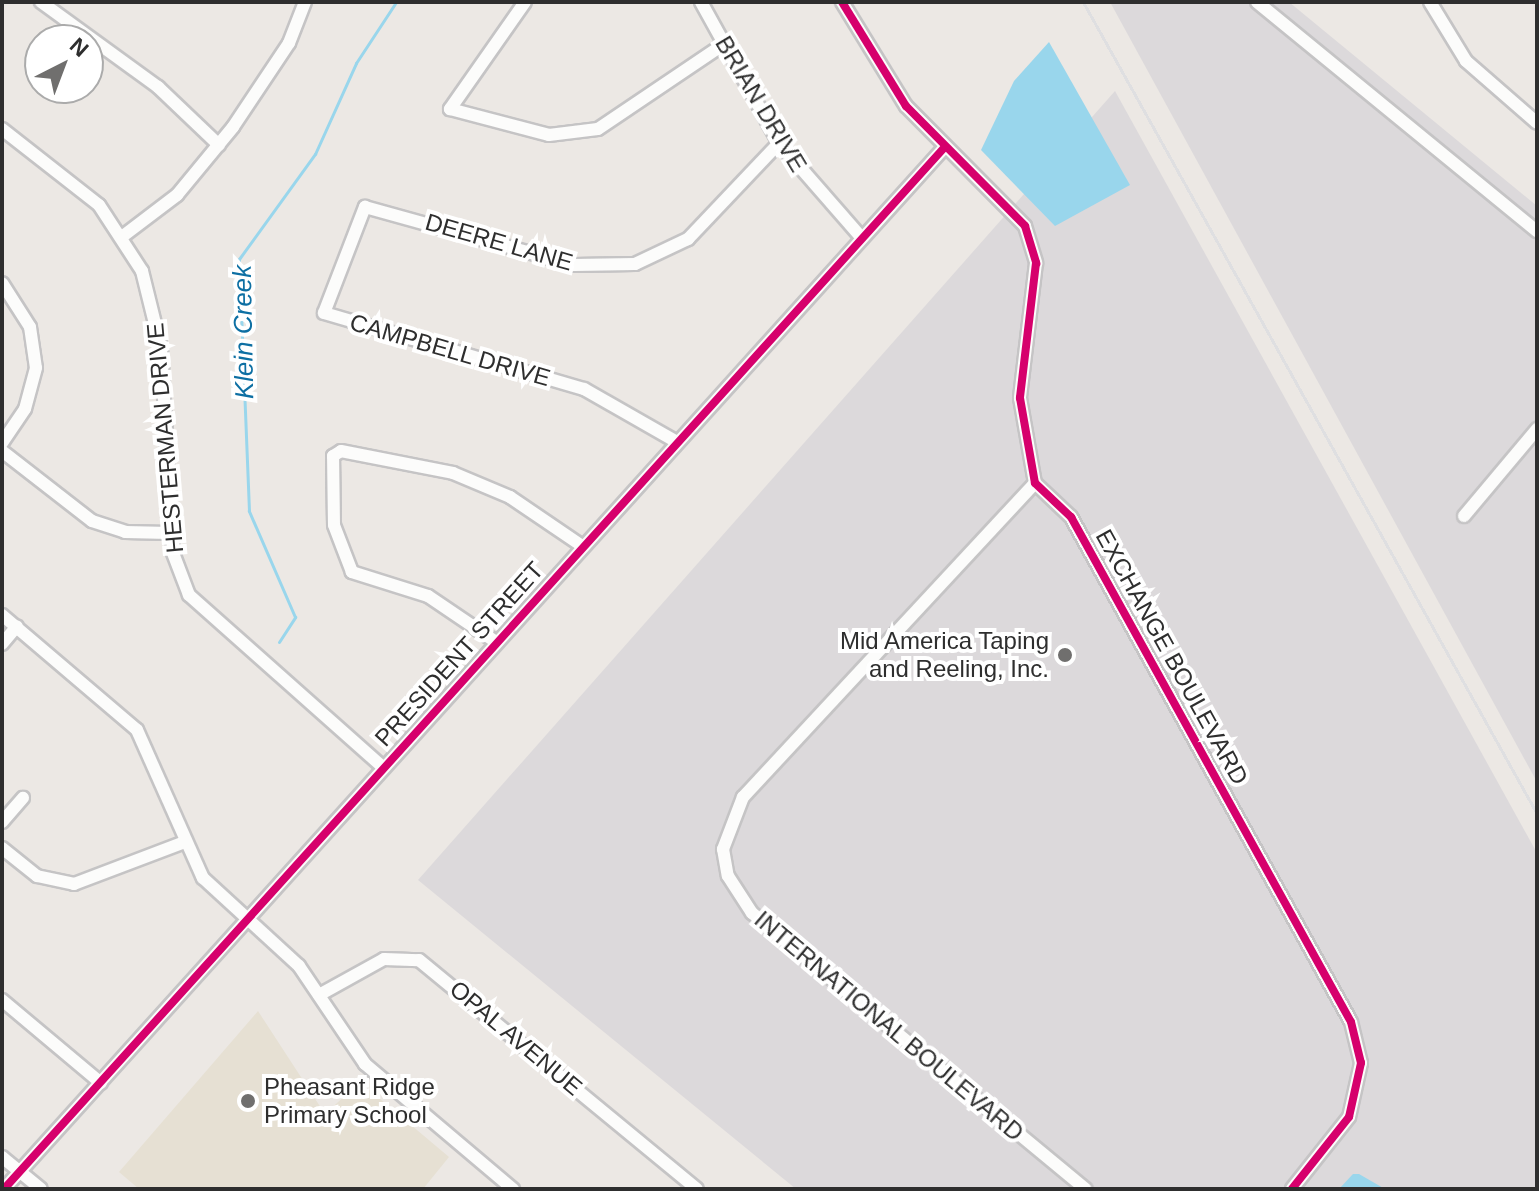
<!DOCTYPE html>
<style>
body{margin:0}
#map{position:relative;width:1539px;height:1191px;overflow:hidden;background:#ece8e4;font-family:Arial,sans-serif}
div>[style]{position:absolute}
.industrial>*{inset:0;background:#dcd9db}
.education>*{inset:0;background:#e6e0d3}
.water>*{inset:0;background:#99d6ec}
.stream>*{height:3px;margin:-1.5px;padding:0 1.5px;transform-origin:1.5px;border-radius:1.5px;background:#99d6ec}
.roads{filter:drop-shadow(2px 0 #c5c4c5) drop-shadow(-2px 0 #c5c4c5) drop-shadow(0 2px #c5c4c5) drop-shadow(0 -2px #c5c4c5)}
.minor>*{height:12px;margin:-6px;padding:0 6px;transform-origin:6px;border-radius:6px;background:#fcfcfb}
.rail>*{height:3px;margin:-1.5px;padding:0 1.5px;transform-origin:1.5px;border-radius:1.5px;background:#dfdfe1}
.cycleway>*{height:8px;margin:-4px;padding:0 4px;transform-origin:4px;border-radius:4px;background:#d6006c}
.dots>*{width:22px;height:22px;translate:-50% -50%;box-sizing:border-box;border:4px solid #fff;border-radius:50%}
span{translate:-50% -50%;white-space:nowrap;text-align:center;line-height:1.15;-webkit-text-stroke:8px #fff;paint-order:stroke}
.street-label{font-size:24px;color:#2e2e2e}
.poi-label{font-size:24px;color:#2e2e2e}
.right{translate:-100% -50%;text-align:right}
.left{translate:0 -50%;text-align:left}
.water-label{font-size:26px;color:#0d6fa3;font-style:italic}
.frame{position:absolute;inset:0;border:4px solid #2e2e2e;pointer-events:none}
.north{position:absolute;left:24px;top:24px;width:80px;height:80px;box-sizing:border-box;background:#fff;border:2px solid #ababab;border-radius:50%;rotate:42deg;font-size:22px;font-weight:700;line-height:32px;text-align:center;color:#2e2e2e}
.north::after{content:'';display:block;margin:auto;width:28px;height:36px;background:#706f6e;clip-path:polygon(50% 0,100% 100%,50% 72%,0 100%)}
</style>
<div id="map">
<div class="industrial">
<i style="clip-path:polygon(1110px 2px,1289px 2px,1537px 206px,1537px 782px)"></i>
<i style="clip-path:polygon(1115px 91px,1537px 853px,1537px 1189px,796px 1189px,418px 880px)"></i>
</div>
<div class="education">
<i style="clip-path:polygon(258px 1011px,325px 1114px,360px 1082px,449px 1157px,423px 1189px,139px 1189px,119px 1172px)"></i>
</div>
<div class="water">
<i style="clip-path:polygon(1049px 42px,1130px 185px,1055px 226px,981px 150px,1014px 81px)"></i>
<i style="clip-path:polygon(1353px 1174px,1359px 1174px,1385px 1189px,1339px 1189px)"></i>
</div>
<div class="stream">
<i style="left:279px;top:642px;width:30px;rotate:-57deg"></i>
<i style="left:295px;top:617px;width:116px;rotate:-113.5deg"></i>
<i style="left:249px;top:511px;width:252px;rotate:-92.3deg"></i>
<i style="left:239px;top:259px;width:130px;rotate:-54.1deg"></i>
<i style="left:315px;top:154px;width:100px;rotate:-65.7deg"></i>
<i style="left:356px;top:63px;width:73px;rotate:-56.7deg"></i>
</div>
<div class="roads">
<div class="minor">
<i style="left:41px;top:2px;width:145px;rotate:36deg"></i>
<i style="left:158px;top:87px;width:84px;rotate:43.6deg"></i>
<i style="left:525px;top:2px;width:131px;rotate:125deg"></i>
<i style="left:450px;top:109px;width:102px;rotate:14.7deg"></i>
<i style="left:549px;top:135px;width:49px;rotate:-7deg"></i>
<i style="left:598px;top:129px;width:152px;rotate:-34deg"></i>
<i style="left:701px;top:2px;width:161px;rotate:61deg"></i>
<i style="left:779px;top:143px;width:123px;rotate:48.9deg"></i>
<i style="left:842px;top:2px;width:122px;rotate:58.4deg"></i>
<i style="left:906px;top:106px;width:169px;rotate:45.2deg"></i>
<i style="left:1025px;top:226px;width:39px;rotate:73deg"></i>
<i style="left:1036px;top:263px;width:136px;rotate:96.8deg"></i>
<i style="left:1020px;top:398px;width:86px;rotate:80deg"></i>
<i style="left:1035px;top:483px;width:50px;rotate:43.4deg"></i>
<i style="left:1071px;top:517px;width:577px;rotate:60.99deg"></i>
<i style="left:1351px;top:1022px;width:42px;rotate:76.3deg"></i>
<i style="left:1361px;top:1063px;width:55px;rotate:102.5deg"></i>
<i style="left:1349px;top:1117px;width:92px;rotate:128.4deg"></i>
<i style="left:1257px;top:2px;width:362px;rotate:39.3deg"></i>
<i style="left:1430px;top:2px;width:69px;rotate:58.6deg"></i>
<i style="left:1466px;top:61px;width:94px;rotate:41.1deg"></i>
<i style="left:2px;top:129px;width:123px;rotate:38.1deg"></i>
<i style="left:99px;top:205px;width:79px;rotate:56.9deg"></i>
<i style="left:142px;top:271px;width:79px;rotate:76.1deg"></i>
<i style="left:161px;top:348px;width:205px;rotate:86.6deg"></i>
<i style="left:173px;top:553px;width:45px;rotate:69.1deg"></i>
<i style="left:189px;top:595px;width:259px;rotate:41.6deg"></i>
<i style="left:123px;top:236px;width:68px;rotate:-37.2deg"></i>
<i style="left:177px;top:195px;width:88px;rotate:-50.5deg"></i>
<i style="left:233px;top:127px;width:101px;rotate:-56.3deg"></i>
<i style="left:289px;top:43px;width:44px;rotate:-68.7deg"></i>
<i style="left:2px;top:283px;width:52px;rotate:57.5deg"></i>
<i style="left:30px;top:327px;width:41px;rotate:81.7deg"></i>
<i style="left:36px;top:368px;width:42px;rotate:105deg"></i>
<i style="left:25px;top:409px;width:41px;rotate:124.1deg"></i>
<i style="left:677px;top:442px;width:107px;rotate:-150.3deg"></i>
<i style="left:584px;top:389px;width:271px;rotate:-163.7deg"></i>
<i style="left:324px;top:313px;width:114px;rotate:-68.9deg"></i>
<i style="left:365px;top:207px;width:217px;rotate:15.5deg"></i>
<i style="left:574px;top:265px;width:61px;rotate:-0.9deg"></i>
<i style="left:635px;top:264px;width:59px;rotate:-25.3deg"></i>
<i style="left:688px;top:239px;width:132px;rotate:-46.5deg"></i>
<i style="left:2px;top:451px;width:114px;rotate:37.9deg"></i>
<i style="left:92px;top:521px;width:35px;rotate:18deg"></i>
<i style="left:125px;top:532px;width:45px;rotate:1.3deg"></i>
<i style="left:1035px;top:483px;width:429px;rotate:132.9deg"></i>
<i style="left:743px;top:797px;width:56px;rotate:111deg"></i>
<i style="left:723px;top:849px;width:27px;rotate:80deg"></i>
<i style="left:728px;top:876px;width:44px;rotate:57deg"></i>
<i style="left:752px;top:913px;width:433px;rotate:39.6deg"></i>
<i style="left:1464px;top:516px;width:114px;rotate:-50deg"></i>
<i style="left:2px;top:615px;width:177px;rotate:40.4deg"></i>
<i style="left:137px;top:730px;width:162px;rotate:66deg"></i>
<i style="left:203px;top:878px;width:130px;rotate:42.5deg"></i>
<i style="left:299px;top:966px;width:118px;rotate:56deg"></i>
<i style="left:365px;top:1064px;width:194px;rotate:40.2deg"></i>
<i style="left:496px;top:642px;width:82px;rotate:-145.9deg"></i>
<i style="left:428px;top:596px;width:80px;rotate:-162.5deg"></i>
<i style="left:352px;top:572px;width:50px;rotate:-111deg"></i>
<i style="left:334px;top:525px;width:69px;rotate:-90.8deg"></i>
<i style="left:333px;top:456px;width:9px;rotate:-32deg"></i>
<i style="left:341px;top:451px;width:114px;rotate:11.1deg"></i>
<i style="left:453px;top:473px;width:62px;rotate:22.8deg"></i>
<i style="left:510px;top:497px;width:87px;rotate:34.2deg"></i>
<i style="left:2px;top:644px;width:23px;rotate:-50deg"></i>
<i style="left:2px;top:822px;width:32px;rotate:-49deg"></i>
<i style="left:2px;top:848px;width:45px;rotate:38.7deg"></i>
<i style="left:37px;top:876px;width:38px;rotate:12deg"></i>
<i style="left:74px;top:884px;width:116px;rotate:-20.8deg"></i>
<i style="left:319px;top:995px;width:74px;rotate:-29deg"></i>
<i style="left:384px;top:959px;width:35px;rotate:2deg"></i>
<i style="left:419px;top:960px;width:360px;rotate:39.5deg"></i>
<i style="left:2px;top:1000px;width:129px;rotate:40deg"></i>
<i style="left:2px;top:1157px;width:50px;rotate:39.4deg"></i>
<i style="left:4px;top:1189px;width:1404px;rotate:-47.92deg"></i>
</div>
</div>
<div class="rail">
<i style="left:1083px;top:2px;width:930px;rotate:60.79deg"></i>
</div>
<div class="cycleway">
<i style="left:842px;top:2px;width:122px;rotate:58.4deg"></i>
<i style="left:906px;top:106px;width:169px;rotate:45.2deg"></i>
<i style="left:1025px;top:226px;width:39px;rotate:73deg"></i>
<i style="left:1036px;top:263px;width:136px;rotate:96.8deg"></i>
<i style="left:1020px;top:398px;width:86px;rotate:80deg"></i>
<i style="left:1035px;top:483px;width:50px;rotate:43.4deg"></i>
<i style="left:1071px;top:517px;width:577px;rotate:60.99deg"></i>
<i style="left:1351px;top:1022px;width:42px;rotate:76.3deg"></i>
<i style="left:1361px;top:1063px;width:55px;rotate:102.5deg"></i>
<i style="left:1349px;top:1117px;width:92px;rotate:128.4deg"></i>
<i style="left:4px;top:1189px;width:1404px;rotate:-47.92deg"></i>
</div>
<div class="dots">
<i style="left:1065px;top:655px;background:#706f6e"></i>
<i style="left:248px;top:1101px;background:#706f6e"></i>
</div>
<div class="street-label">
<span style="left:761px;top:104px;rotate:59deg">BRIAN DRIVE</span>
<span style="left:499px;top:242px;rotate:16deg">DEERE LANE</span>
<span style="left:450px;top:350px;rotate:16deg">CAMPBELL DRIVE</span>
<span style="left:165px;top:438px;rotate:-95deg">HESTERMAN DRIVE</span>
<span style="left:459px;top:654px;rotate:-48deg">PRESIDENT STREET</span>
<span style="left:1172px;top:657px;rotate:61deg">EXCHANGE BOULEVARD</span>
<span style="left:889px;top:1026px;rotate:40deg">INTERNATIONAL BOULEVARD</span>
<span style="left:516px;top:1038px;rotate:40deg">OPAL AVENUE</span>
</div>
<div class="poi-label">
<span class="right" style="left:1049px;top:655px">Mid America Taping<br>and Reeling, Inc.</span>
<span class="left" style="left:264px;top:1101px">Pheasant Ridge<br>Primary School</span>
</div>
<div class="water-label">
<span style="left:244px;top:332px;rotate:-91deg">Klein Creek</span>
</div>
<div class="frame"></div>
<div class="north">N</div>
</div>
